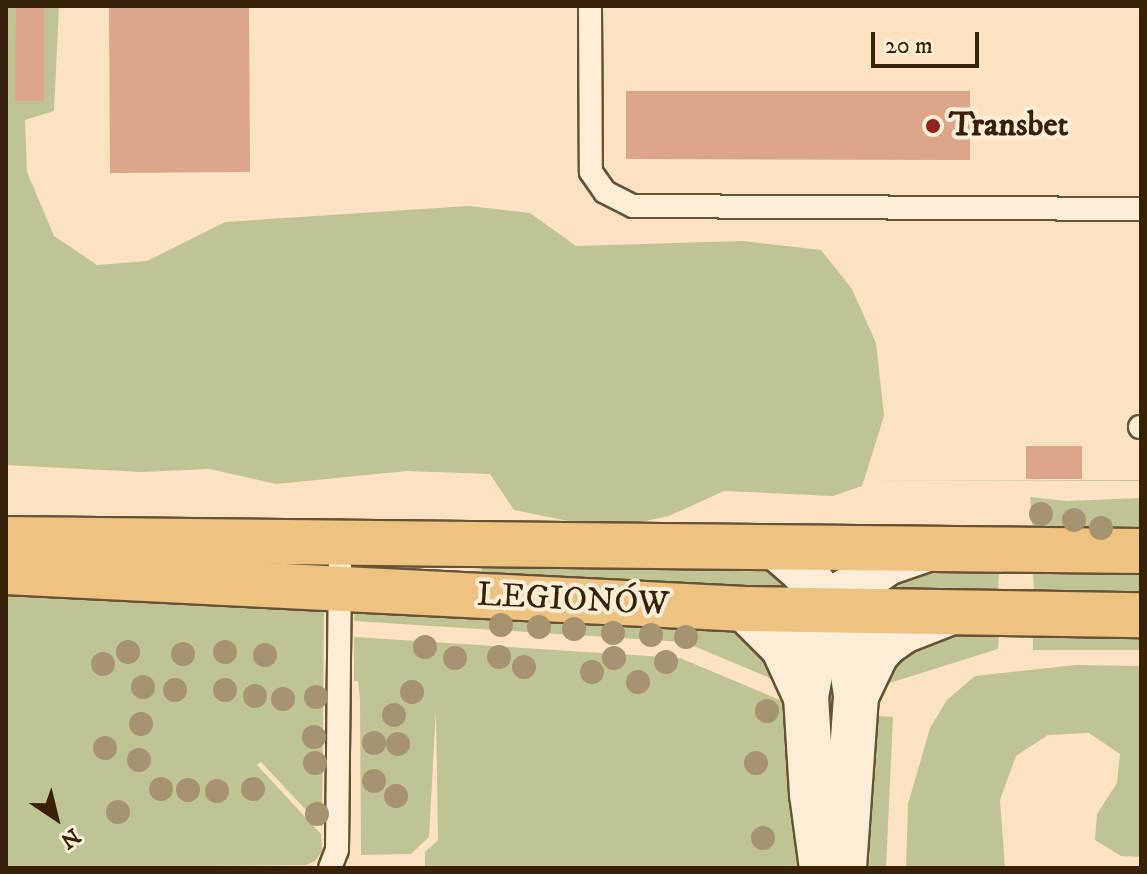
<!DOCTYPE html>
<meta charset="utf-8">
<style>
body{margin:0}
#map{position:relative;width:1147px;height:874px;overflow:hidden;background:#fbe3c1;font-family:"IM FELL DW Pica",serif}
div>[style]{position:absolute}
.green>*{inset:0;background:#c0c392}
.building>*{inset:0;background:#dea689}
.roads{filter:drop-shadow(2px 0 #685236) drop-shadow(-2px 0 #685236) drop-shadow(0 2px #685236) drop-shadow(0 -2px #685236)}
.lane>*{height:22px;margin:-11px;padding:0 11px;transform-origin:11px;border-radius:11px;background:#fcedd7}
.secondary>*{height:44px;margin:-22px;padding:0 22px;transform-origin:22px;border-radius:22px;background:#fcedd7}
.primary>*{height:44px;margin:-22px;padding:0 22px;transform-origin:22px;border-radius:22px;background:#eec280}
.trees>*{width:24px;height:24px;margin:-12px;border-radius:50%;background:#a69372}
.dots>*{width:22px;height:22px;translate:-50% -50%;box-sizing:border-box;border:4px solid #fcedd7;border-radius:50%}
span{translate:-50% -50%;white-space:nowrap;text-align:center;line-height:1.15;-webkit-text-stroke:8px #fcedd7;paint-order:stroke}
.poi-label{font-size:34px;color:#372107;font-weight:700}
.left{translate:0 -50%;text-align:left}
.street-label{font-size:34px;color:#372107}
.frame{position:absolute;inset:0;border:8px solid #372107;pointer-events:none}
.north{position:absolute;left:16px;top:778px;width:80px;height:80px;-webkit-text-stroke:6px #fcedd7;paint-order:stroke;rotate:145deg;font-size:22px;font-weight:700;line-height:32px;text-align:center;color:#372107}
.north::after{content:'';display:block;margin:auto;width:28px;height:36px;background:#372107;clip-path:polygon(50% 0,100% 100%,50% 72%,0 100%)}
.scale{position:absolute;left:871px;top:32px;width:108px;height:36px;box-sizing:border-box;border:4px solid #372107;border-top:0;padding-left:10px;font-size:24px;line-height:28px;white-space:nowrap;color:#372107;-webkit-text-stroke:6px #fcedd7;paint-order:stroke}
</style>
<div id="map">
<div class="green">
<i style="clip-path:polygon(6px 6px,59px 6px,54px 111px,25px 120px,27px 172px,54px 236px,97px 265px,147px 261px,225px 222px,468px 206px,530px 213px,576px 246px,743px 241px,821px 250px,852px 289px,876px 343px,884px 416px,864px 480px,1140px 480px,1141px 469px,1141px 481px,864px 480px,862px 486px,833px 496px,724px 491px,669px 516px,608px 529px,514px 510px,490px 474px,407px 471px,276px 484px,210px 469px,141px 472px,6px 465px)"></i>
<i style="clip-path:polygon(1030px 497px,1067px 501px,1141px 498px,1141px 532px,1033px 532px)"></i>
<i style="clip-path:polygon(488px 564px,769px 572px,777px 574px,784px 584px,778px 590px,483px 574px,481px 569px)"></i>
<i style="clip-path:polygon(999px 571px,998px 593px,901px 590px,898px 582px,908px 572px)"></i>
<i style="clip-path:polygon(1033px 573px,1141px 573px,1141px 592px,1034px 592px)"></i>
<i style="clip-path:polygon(6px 581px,324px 605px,322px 827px,261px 762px,257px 765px,321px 834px,322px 851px,315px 861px,306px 865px,6px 868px)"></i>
<i style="clip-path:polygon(355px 608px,739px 631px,756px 639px,784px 684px,684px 642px,354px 621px)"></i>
<i style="clip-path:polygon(1033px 633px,1141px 633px,1141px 650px,1033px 650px)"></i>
<i style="clip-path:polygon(999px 634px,998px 649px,880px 686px,886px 670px,935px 635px)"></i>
<i style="clip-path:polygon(354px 637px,680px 658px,787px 703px,803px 868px,425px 868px,425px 852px,438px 840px,436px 709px,429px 837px,411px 854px,361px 855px,360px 700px,358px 681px,354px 681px)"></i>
<i style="clip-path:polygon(1076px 665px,1141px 666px,1141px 857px,1121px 856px,1095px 840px,1097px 814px,1117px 783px,1120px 754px,1089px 733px,1048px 735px,1016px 756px,1000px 800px,1005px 868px,906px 868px,908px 804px,930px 728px,947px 700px,975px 676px)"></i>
<i style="clip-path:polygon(877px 716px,893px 717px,886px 868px,869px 868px,874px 726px)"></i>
</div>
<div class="building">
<i style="clip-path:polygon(16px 6px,44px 6px,44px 101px,15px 101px)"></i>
<i style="clip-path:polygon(109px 6px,249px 6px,250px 172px,110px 173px)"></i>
<i style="clip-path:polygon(626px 91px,970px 91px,970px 160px,626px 159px)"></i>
<i style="clip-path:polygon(1026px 446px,1082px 446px,1082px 479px,1026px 479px)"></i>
</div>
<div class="roads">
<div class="lane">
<i style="left:590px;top:6px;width:166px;rotate:89.7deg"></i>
<i style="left:591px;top:172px;width:24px;rotate:55deg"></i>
<i style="left:605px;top:192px;width:31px;rotate:27deg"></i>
<i style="left:633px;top:206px;width:508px;rotate:0.34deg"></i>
<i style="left:1140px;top:427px;width:1px"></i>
<i style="left:330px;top:868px;width:19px;rotate:-69deg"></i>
<i style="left:337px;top:850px;width:308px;rotate:-89.4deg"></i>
</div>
<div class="secondary">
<i style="left:778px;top:549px;width:33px;rotate:41deg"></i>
<i style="left:803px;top:571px;width:31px;rotate:52deg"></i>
<i style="left:822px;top:595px;width:39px;rotate:60deg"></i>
<i style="left:842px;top:629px;width:35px;rotate:75deg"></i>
<i style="left:851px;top:663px;width:33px;rotate:81deg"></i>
<i style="left:856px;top:696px;width:172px;rotate:94deg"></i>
<i style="left:745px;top:609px;width:54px;rotate:45deg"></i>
<i style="left:783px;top:647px;width:55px;rotate:65.3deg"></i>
<i style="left:856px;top:696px;width:47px;rotate:-64.5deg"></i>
<i style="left:876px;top:654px;width:15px;rotate:-48deg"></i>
<i style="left:886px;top:643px;width:21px;rotate:-35deg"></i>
<i style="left:903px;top:631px;width:44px;rotate:-21.3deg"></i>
<i style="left:822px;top:868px;width:75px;rotate:-97.7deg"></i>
<i style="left:812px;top:794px;width:97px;rotate:-93.5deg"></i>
<i style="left:806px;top:697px;width:57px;rotate:-79.9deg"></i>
<i style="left:816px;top:641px;width:35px;rotate:-65deg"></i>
<i style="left:831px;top:609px;width:22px;rotate:-51deg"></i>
<i style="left:845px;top:592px;width:51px;rotate:-34.6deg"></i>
<i style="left:887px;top:563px;width:39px;rotate:-19deg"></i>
</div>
<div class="primary">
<i style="left:6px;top:539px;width:1135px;rotate:0.61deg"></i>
<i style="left:6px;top:572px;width:740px;rotate:2.87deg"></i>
<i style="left:745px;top:609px;width:396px;rotate:0.9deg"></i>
</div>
</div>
<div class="trees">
<i style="left:1041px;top:514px"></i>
<i style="left:1074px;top:520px"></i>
<i style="left:1101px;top:528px"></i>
<i style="left:501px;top:625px"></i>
<i style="left:539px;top:627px"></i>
<i style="left:574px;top:629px"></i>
<i style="left:613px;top:633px"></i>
<i style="left:651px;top:635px"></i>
<i style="left:686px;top:637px"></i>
<i style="left:425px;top:647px"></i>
<i style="left:128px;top:652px"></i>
<i style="left:225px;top:652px"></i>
<i style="left:183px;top:654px"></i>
<i style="left:265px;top:655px"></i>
<i style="left:499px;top:657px"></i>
<i style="left:455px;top:658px"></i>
<i style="left:614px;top:658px"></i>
<i style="left:666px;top:662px"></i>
<i style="left:103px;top:664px"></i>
<i style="left:524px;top:667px"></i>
<i style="left:592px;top:672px"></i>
<i style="left:638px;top:682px"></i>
<i style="left:143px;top:687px"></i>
<i style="left:175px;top:690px"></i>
<i style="left:225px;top:690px"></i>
<i style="left:412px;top:692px"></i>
<i style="left:255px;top:696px"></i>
<i style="left:316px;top:697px"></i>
<i style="left:283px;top:699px"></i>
<i style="left:767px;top:711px"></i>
<i style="left:394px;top:715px"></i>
<i style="left:141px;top:724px"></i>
<i style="left:314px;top:737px"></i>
<i style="left:374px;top:743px"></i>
<i style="left:398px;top:744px"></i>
<i style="left:105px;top:748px"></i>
<i style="left:139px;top:760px"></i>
<i style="left:315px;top:763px"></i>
<i style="left:756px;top:763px"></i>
<i style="left:374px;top:781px"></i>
<i style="left:161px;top:789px"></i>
<i style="left:253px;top:789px"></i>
<i style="left:188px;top:790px"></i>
<i style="left:217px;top:791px"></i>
<i style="left:396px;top:796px"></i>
<i style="left:118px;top:812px"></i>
<i style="left:317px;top:814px"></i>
<i style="left:763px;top:838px"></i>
</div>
<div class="dots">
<i style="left:933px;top:126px;background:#8f2418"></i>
</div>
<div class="poi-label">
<span class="left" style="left:949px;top:126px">Transbet</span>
</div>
<div class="street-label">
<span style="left:573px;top:600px;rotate:3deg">LEGIONÓW</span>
</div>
<div class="frame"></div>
<div class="north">N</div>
<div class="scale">20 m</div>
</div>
